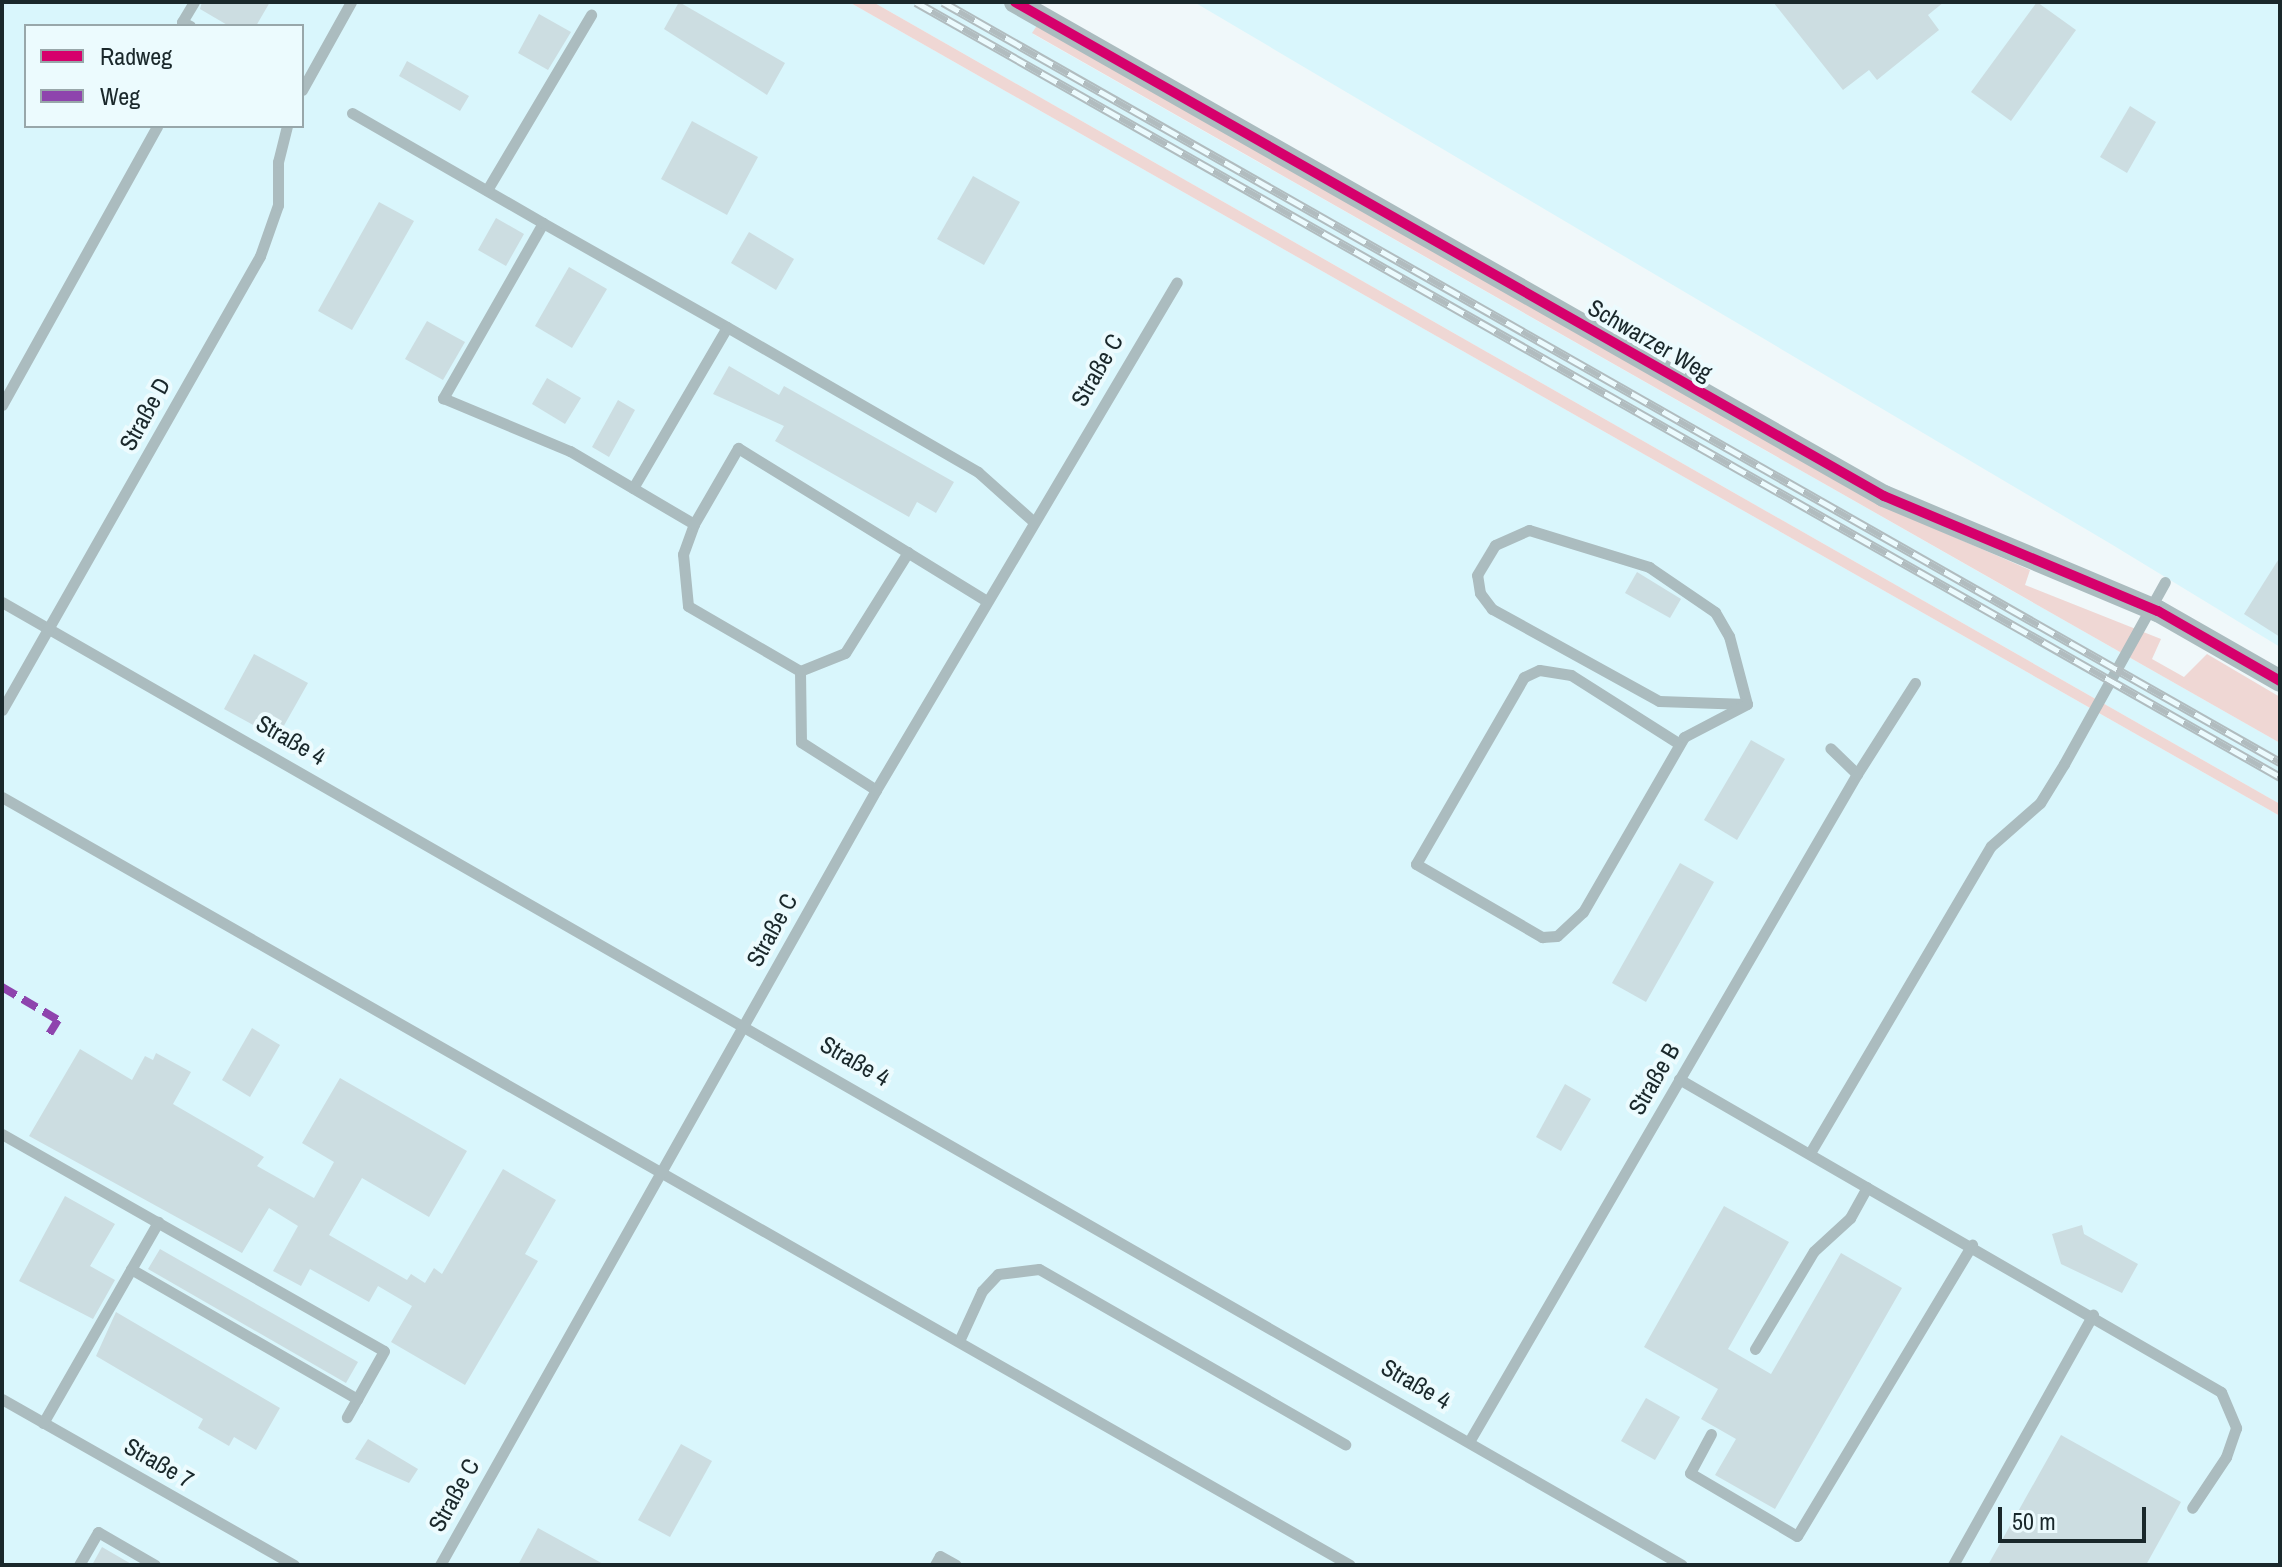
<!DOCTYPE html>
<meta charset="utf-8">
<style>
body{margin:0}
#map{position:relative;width:2282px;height:1567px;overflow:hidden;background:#f0f8fa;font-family:"Archivo Narrow",sans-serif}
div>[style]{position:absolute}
.built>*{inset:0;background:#d9f6fc}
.green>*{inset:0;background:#efd7d4}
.building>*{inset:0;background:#ccdde1}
.lane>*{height:11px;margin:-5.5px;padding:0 5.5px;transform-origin:5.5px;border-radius:5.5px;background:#abbcbf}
.street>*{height:22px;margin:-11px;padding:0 11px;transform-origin:11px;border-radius:11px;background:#abbcbf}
.rail>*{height:9px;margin-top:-4.5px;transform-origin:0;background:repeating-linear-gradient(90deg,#ecfbfe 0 18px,#b1bcbf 0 36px);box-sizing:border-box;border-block:2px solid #b1bcbf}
.quiet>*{height:8px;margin-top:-4px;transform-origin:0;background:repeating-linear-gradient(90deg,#8e44ad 0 16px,transparent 0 24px)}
.cycleway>*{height:10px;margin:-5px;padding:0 5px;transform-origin:5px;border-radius:5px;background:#d6006c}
span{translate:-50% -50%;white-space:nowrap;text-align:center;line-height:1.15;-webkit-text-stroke:8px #ecfbfe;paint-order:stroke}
.street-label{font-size:24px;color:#1a282b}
.frame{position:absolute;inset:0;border:4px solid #1a282b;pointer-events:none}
.legend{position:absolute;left:24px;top:24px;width:280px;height:104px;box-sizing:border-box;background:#ecfbfe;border:2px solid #98a7aa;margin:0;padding:10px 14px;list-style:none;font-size:24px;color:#1a282b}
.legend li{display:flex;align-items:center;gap:16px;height:40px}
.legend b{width:40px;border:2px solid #98a7aa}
.scale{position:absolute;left:1998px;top:1507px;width:148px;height:36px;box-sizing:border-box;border:4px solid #1a282b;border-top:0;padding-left:10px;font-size:24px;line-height:28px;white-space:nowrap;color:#1a282b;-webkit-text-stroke:6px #ecfbfe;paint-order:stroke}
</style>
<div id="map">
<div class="built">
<i style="clip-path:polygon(evenodd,2px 2px,849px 2px,2280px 816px,2280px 1565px,2px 1565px,2px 2px,26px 26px,302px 26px,302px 126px,26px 126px,26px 26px)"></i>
<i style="clip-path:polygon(873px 2px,1000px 2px,1038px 24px,1033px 34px,2280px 743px,2280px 804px)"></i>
<i style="clip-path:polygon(1194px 2px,2280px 2px,2280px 647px,2111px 544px)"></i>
</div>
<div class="green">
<i style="clip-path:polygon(849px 2px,873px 2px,2280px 804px,2280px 816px)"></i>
<i style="clip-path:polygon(1038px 24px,1883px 506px,2030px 570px,2025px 585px,2161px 639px,2152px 659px,2184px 677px,2207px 654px,2280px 697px,2280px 743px,1032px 33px)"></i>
</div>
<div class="building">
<i style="clip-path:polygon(202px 2px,270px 2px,256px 26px,229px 26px,200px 9px)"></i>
<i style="clip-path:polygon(679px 2px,785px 63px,767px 95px,664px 29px)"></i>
<i style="clip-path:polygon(1773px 2px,1944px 2px,1928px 15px,1939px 30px,1877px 80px,1869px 70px,1843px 90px)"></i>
<i style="clip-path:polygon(2037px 2px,2076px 30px,2011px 121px,1971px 92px)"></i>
<i style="clip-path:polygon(539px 14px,571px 32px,548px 70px,518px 53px)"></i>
<i style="clip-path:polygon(407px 61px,469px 96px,460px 111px,399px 76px)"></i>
<i style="clip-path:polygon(2130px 106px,2156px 122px,2127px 173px,2100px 157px)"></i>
<i style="clip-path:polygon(692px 121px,758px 157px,727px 215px,661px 179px)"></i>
<i style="clip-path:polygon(973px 176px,1020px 202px,984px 265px,937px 239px)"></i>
<i style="clip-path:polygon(379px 202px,414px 221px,352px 330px,318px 311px)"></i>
<i style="clip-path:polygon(496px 218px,524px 234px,506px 266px,478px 250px)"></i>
<i style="clip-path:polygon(749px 232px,794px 259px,776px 290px,731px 263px)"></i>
<i style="clip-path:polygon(569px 267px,607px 289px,572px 348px,535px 326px)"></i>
<i style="clip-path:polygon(427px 321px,465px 342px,443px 380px,405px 359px)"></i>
<i style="clip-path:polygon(729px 366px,779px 395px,784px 386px,954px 482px,936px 513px,917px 502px,909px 517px,775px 441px,784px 426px,713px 394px)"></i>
<i style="clip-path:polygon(547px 378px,581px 398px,565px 424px,532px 404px)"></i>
<i style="clip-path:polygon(618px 400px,635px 410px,609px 457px,592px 447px)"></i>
<i style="clip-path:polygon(2280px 557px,2280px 637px,2244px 614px)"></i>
<i style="clip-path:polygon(1637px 572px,1681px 599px,1670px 618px,1625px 593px)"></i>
<i style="clip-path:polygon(254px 654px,308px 683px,277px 738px,224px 709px)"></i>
<i style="clip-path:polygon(1751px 740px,1785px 759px,1737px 840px,1704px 820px)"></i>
<i style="clip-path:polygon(1680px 863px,1714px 882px,1646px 1002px,1612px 983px)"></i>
<i style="clip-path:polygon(252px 1028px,280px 1045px,250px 1097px,222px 1080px)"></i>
<i style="clip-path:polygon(80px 1049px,132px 1080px,145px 1056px,153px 1060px,156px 1053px,191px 1072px,173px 1104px,264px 1157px,257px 1166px,314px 1198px,334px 1162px,302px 1143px,340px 1078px,467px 1151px,429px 1217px,362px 1178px,329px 1235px,407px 1280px,411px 1274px,425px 1283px,434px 1268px,442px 1274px,503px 1169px,556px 1200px,525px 1254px,538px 1261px,465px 1385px,391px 1342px,412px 1306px,378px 1286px,369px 1302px,310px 1269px,301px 1286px,273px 1271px,298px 1226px,269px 1208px,242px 1253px,29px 1136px)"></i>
<i style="clip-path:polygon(1565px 1084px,1591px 1099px,1561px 1151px,1536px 1137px)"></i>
<i style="clip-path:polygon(65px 1196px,115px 1224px,90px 1266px,115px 1280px,93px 1319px,19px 1281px)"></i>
<i style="clip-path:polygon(1724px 1206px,1789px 1242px,1728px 1349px,1771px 1374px,1841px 1253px,1902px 1288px,1775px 1509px,1715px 1475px,1736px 1439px,1701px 1419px,1718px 1389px,1644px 1347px)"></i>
<i style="clip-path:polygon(2082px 1225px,2084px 1234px,2138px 1264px,2122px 1293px,2061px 1264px,2052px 1234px)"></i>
<i style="clip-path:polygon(160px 1249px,358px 1362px,346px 1383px,148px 1269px)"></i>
<i style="clip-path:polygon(116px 1312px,280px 1408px,256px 1450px,234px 1437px,229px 1446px,198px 1428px,203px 1419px,96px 1356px)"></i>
<i style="clip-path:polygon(1646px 1398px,1680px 1417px,1655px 1460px,1621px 1441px)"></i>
<i style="clip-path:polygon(2061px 1435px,2181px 1502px,2146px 1565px,1988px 1565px)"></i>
<i style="clip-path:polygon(368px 1439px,418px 1469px,409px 1483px,355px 1459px)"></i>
<i style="clip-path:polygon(681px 1444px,712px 1461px,670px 1537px,638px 1520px)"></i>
<i style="clip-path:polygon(538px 1528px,605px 1565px,518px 1565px)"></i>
<i style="clip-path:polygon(102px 1547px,133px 1565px,92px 1565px)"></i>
</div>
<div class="lane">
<i style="left:190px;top:26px;width:9px;rotate:-153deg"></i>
<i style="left:182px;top:22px;width:23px;rotate:-59deg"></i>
<i style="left:302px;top:90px;width:101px;rotate:-60.9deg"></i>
<i style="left:352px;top:113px;width:220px;rotate:29.9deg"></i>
<i style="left:543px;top:223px;width:202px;rotate:119.7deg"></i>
<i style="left:443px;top:398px;width:138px;rotate:22.7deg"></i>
<i style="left:570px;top:451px;width:144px;rotate:30.5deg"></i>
<i style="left:694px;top:524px;width:32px;rotate:110deg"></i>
<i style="left:683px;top:554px;width:52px;rotate:84.5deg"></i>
<i style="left:688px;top:606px;width:129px;rotate:30.1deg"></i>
<i style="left:800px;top:671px;width:71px;rotate:89.2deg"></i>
<i style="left:801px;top:742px;width:89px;rotate:32.6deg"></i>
<i style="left:487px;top:190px;width:204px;rotate:-59.3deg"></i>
<i style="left:543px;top:223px;width:211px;rotate:29.5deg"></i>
<i style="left:2px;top:405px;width:319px;rotate:-60.9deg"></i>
<i style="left:633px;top:488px;width:186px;rotate:-59.7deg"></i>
<i style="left:727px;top:327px;width:290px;rotate:30deg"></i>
<i style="left:978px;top:472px;width:75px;rotate:41.8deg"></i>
<i style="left:694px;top:524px;width:88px;rotate:-59.9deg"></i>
<i style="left:738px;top:448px;width:292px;rotate:31.6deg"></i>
<i style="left:1529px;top:530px;width:126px;rotate:17.1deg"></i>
<i style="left:1649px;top:567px;width:80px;rotate:34.3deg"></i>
<i style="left:1715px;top:612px;width:28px;rotate:60deg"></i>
<i style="left:1729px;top:636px;width:70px;rotate:75.2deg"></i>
<i style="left:1747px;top:704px;width:88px;rotate:-178deg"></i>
<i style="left:1659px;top:701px;width:191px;rotate:-151.1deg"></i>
<i style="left:1492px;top:609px;width:20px;rotate:-127deg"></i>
<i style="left:1480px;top:593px;width:18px;rotate:-99deg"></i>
<i style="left:1477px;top:575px;width:35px;rotate:-59deg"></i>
<i style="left:1495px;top:545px;width:37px;rotate:-24deg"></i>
<i style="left:2px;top:602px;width:1936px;rotate:29.82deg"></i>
<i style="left:800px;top:671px;width:48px;rotate:-21.8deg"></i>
<i style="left:845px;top:653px;width:119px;rotate:-58deg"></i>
<i style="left:2px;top:710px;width:522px;rotate:-60.39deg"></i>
<i style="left:260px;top:256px;width:54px;rotate:-70.6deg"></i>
<i style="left:278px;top:205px;width:43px;rotate:-90deg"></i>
<i style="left:278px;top:162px;width:37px;rotate:-76deg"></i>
<i style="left:1678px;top:743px;width:127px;rotate:-147.6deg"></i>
<i style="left:1571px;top:675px;width:32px;rotate:-171deg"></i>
<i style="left:1539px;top:670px;width:17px;rotate:155deg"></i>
<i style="left:1524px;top:677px;width:216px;rotate:120deg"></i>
<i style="left:1416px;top:864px;width:146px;rotate:30.1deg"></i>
<i style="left:1542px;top:937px;width:15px;rotate:-4deg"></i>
<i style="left:1557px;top:936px;width:35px;rotate:-43deg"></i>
<i style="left:1583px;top:912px;width:202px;rotate:-60deg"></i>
<i style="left:1684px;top:737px;width:71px;rotate:-27.6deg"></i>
<i style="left:1857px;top:774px;width:108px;rotate:-57.5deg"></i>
<i style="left:2px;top:797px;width:1551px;rotate:29.67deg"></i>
<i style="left:1679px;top:1079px;width:626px;rotate:30.01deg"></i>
<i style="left:2221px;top:1392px;width:39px;rotate:67deg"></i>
<i style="left:2236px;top:1428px;width:31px;rotate:109deg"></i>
<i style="left:2226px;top:1457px;width:61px;rotate:123.7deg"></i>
<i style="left:2px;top:1134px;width:439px;rotate:29.6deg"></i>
<i style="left:384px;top:1351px;width:76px;rotate:119.3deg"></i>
<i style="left:1810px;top:1153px;width:356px;rotate:-59.5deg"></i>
<i style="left:1991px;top:846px;width:65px;rotate:-41.3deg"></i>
<i style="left:2040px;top:803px;width:46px;rotate:-58.4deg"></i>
<i style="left:2064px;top:764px;width:208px;rotate:-61deg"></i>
<i style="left:131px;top:1269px;width:261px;rotate:29.9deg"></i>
<i style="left:959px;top:1341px;width:55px;rotate:-65.3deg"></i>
<i style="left:982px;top:1291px;width:23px;rotate:-47deg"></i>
<i style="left:998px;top:1274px;width:41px;rotate:-7deg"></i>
<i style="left:1039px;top:1269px;width:353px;rotate:29.8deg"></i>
<i style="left:1755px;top:1349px;width:114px;rotate:-59deg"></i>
<i style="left:1814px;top:1251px;width:49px;rotate:-42.5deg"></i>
<i style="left:1850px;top:1218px;width:35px;rotate:-61deg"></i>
<i style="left:2px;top:1399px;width:336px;rotate:29.6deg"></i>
<i style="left:43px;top:1423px;width:232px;rotate:-60.2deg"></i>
<i style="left:1711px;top:1434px;width:44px;rotate:118.3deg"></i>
<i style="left:1690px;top:1473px;width:124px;rotate:30.5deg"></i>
<i style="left:1797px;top:1536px;width:340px;rotate:-59deg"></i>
<i style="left:1470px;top:1440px;width:770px;rotate:-59.84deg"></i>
<i style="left:1857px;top:774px;width:37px;rotate:-136deg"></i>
<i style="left:79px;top:1565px;width:38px;rotate:-60deg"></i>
<i style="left:98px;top:1532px;width:66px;rotate:30.1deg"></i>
<i style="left:440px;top:1565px;width:889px;rotate:-60.64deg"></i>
<i style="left:876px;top:790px;width:590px;rotate:-59.35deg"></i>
<i style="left:935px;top:1565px;width:10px;rotate:-61deg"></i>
<i style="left:940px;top:1556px;width:18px;rotate:29deg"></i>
<i style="left:1953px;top:1565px;width:287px;rotate:-60.8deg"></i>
</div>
<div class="street">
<i style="left:1015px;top:2px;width:1000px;rotate:29.62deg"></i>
<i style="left:1884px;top:496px;width:297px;rotate:22.8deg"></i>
<i style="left:2158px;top:611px;width:141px;rotate:29.8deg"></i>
</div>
<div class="rail">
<i style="left:916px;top:2px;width:1569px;rotate:29.6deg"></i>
<i style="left:943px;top:2px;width:1538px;rotate:29.62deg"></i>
</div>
<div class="quiet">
<i style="left:2px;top:987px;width:65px;rotate:30.5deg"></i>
<i style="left:58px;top:1020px;width:19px;rotate:122deg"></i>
</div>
<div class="cycleway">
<i style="left:1015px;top:2px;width:1000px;rotate:29.62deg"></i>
<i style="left:1884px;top:496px;width:297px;rotate:22.8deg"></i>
<i style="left:2158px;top:611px;width:141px;rotate:29.8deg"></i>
</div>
<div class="street-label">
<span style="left:1650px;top:340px;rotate:30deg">Schwarzer Weg</span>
<span style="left:1097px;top:370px;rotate:-60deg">Straße C</span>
<span style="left:145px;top:414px;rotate:-61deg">Straße D</span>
<span style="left:291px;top:740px;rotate:30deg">Straße 4</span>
<span style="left:772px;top:930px;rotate:-61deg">Straße C</span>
<span style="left:855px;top:1061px;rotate:30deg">Straße 4</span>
<span style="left:1654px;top:1079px;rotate:-60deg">Straße B</span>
<span style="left:1416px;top:1384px;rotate:30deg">Straße 4</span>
<span style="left:159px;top:1463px;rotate:30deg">Straße 7</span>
<span style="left:454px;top:1495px;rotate:-61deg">Straße C</span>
</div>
<div class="frame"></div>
<ul class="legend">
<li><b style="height:10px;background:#d6006c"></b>Radweg</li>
<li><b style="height:10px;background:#8e44ad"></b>Weg</li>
</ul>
<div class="scale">50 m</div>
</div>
